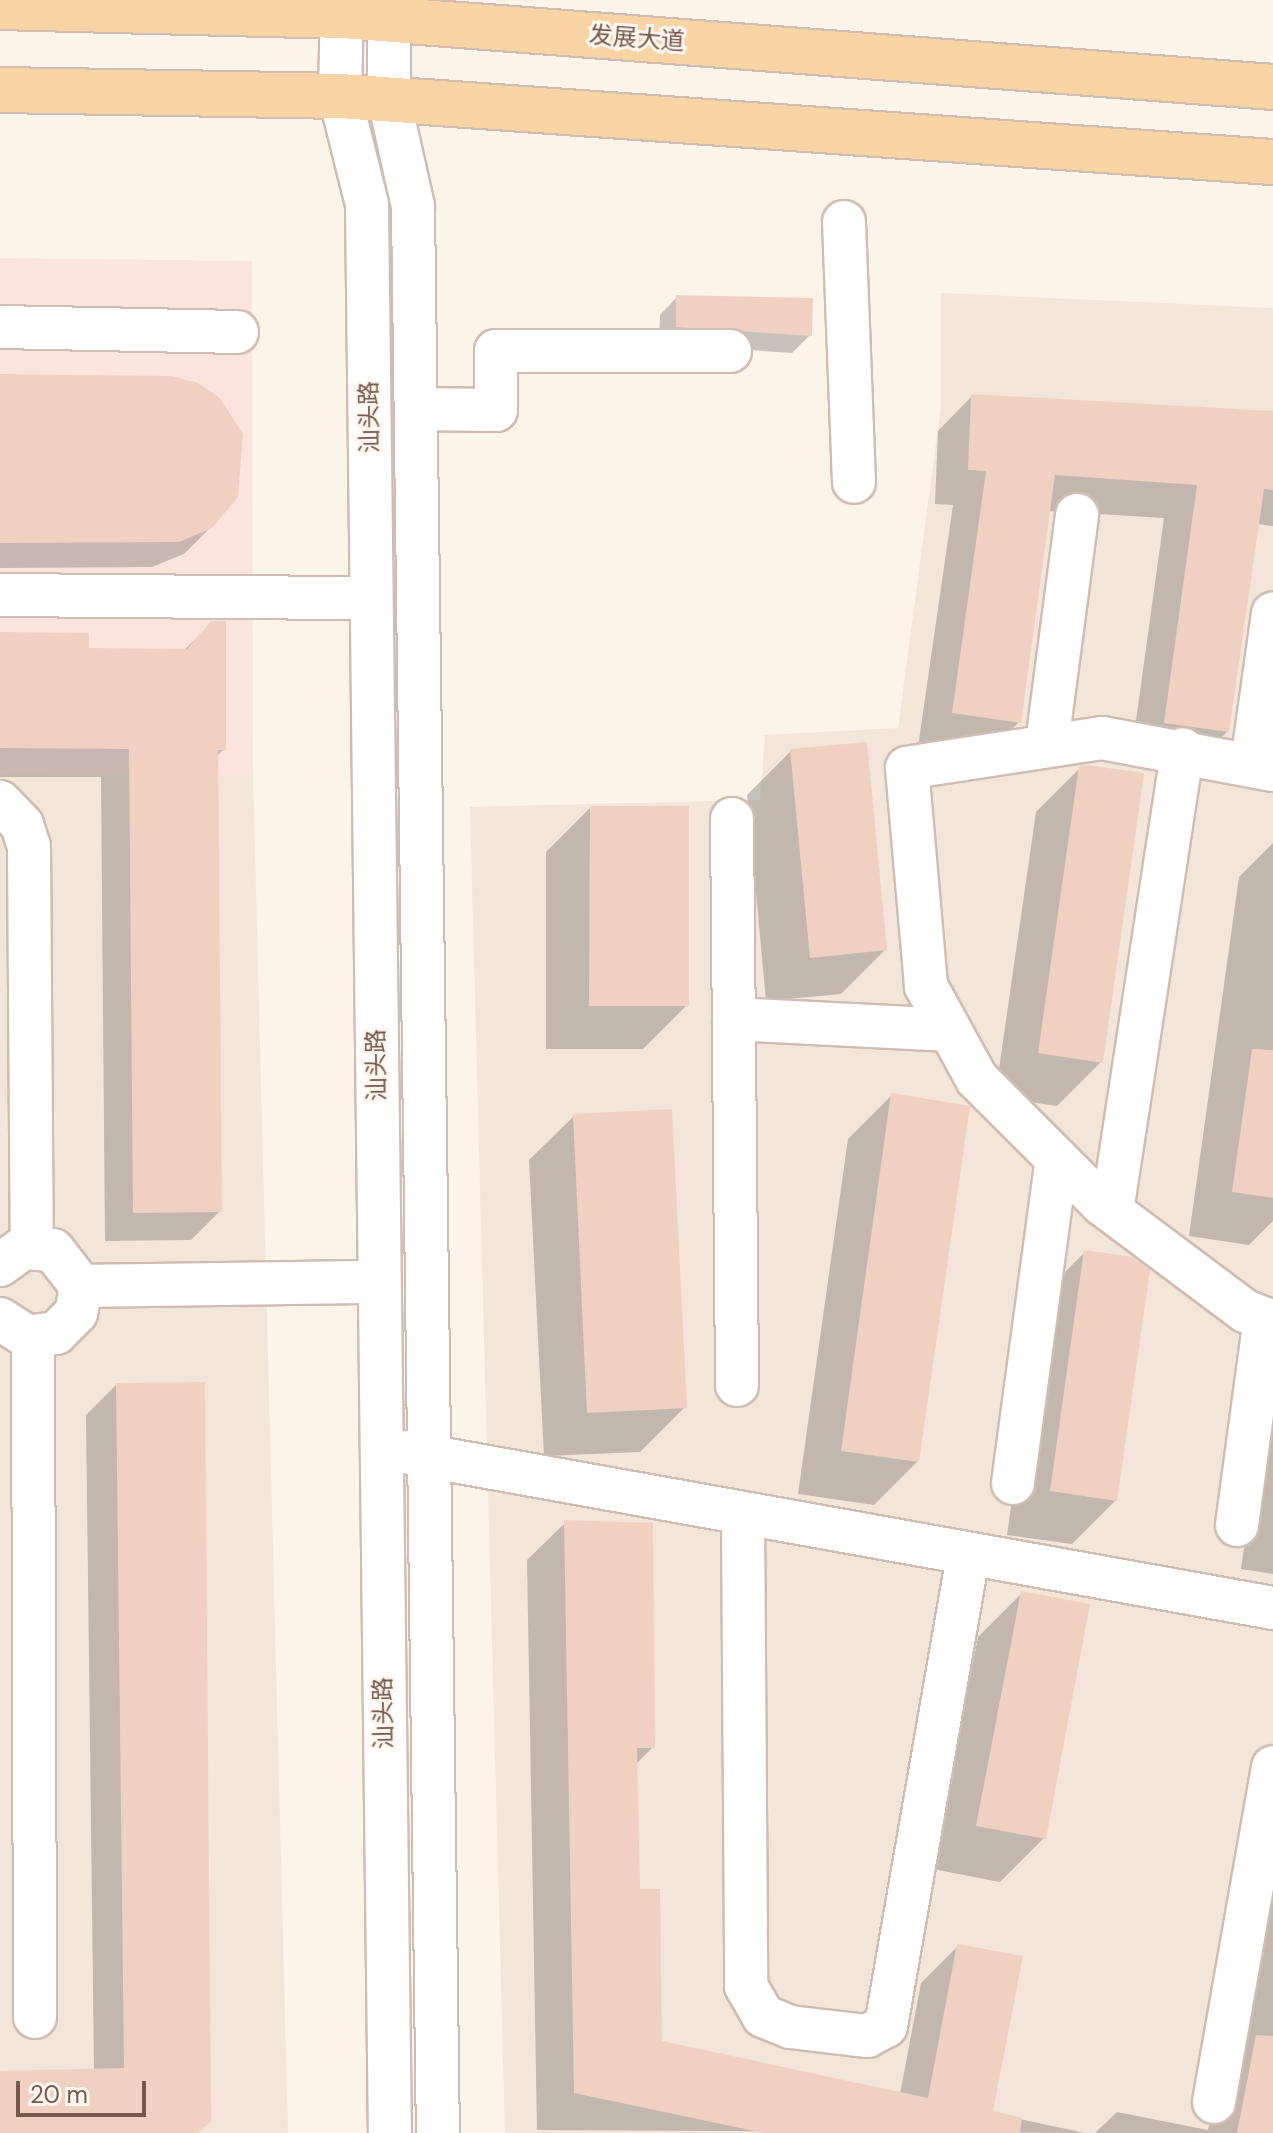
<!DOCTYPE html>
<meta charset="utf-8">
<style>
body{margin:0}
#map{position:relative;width:1273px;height:2133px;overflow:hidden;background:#fcf3e9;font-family:"DM Sans","Noto Sans SC",sans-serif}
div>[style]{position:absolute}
.residential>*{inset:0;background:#f3e5d7}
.commercial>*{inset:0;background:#fce4dd}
.shadow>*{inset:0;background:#0003}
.building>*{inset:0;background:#f0d1c1}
.roads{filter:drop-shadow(2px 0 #d0bdb1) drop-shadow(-2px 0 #d0bdb1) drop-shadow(0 2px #d0bdb1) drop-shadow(0 -2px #d0bdb1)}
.minor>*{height:42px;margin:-21px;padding:0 21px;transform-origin:21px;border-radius:21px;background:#fff}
.major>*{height:44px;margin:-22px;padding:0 22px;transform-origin:22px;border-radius:22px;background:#f8d3a4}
span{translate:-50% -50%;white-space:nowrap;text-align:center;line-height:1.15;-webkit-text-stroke:6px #fef7ef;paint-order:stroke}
.street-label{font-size:24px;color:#76594d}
.scale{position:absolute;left:16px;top:2081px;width:130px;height:36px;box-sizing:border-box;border:4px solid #76594d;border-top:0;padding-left:10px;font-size:24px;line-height:28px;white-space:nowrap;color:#76594d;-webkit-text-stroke:6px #fef7ef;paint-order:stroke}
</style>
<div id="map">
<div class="residential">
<i style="clip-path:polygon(941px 293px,1273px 308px,1273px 2133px,505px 2133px,470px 807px,760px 800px,765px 735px,898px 728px,941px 406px)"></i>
<i style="clip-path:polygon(0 774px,253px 775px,288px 2133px,0 2133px)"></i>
</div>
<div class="commercial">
<i style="clip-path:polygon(0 258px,252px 261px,253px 775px,0 774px)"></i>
</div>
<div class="shadow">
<i style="clip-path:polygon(677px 297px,810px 335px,792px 353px,659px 344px,660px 315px)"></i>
<i style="clip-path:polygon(0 376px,211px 527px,184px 554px,152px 567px,0 568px)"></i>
<i style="clip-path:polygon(972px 396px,1273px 413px,1273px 526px,1257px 524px,1228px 731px,1193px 765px,1131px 757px,1164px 518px,1048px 511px,1019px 722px,985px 756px,918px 747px,953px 505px,935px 504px,938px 431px)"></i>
<i style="clip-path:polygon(212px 623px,224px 749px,216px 757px,220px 1211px,191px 1240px,105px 1241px,101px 777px,0 777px,0 634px,87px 650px,183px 651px)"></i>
<i style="clip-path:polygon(791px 751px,885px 950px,841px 994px,766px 1001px,747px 795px)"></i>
<i style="clip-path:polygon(1080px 768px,1101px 1062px,1057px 1106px,995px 1097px,1036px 812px)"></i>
<i style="clip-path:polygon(590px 808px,687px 1005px,643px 1049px,546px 1049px,546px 852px)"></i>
<i style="clip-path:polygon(1273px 843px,1273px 1221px,1249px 1245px,1189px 1236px,1239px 877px)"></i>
<i style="clip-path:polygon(892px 1095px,918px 1461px,874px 1505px,798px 1494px,848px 1139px)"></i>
<i style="clip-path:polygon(574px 1116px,684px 1408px,640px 1452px,544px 1456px,529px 1160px)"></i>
<i style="clip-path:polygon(1085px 1252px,1116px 1500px,1072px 1544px,1007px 1535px,1041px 1296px)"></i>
<i style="clip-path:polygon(116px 1385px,197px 2133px,0 2133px,0 2073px,94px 2070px,86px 1415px)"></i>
<i style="clip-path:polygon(1273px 1433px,1273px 1574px,1241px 1569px,1259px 1447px)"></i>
<i style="clip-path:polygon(565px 1523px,653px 1747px,635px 1765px,638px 1891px,660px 2043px,900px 2094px,921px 1983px,958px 1946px,991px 2113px,1085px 2133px,537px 2130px,527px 1560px)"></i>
<i style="clip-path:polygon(1022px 1593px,1044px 1838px,1000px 1882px,933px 1869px,978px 1637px)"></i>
<i style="clip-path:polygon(1273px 1844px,1273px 2133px,1095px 2133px,1117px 2112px,1208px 2130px)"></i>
</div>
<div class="building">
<i style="clip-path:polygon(676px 295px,813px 298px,812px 336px,676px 327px)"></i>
<i style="clip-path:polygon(0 374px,172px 376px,198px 383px,220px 398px,243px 434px,238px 497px,212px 528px,179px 542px,0 543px)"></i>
<i style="clip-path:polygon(971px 394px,1273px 411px,1273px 490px,1264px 489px,1229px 732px,1164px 723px,1197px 485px,1055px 475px,1021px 723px,952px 713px,986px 471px,968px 470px)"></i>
<i style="clip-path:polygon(211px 621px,226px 621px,226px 750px,218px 750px,222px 1212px,133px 1213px,129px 749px,0 748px,0 632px,89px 633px,89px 648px,187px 649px)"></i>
<i style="clip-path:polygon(867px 742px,887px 950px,810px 958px,790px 749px)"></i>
<i style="clip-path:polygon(1086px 765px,1144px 773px,1103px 1063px,1038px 1053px,1079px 766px)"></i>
<i style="clip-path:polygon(590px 806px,689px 806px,689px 1006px,589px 1006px)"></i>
<i style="clip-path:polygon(1252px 1049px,1273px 1050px,1273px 1198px,1232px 1192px)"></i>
<i style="clip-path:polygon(891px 1093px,970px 1106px,919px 1462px,841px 1451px)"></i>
<i style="clip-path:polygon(672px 1109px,687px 1408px,587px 1413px,573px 1114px)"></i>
<i style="clip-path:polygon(1084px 1250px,1133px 1257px,1150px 1270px,1117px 1501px,1050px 1491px)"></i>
<i style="clip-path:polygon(205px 1382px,211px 2122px,197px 2133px,0 2133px,0 2071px,124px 2068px,116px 1383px)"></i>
<i style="clip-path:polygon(564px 1520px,653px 1523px,655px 1748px,637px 1748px,640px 1889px,660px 1889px,662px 2041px,928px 2098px,957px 1944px,1023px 1956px,993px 2111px,1022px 2118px,1020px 2133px,764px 2133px,574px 2093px)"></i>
<i style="clip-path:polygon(1021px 1591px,1090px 1604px,1046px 1839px,976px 1826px)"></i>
<i style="clip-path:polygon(1256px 2035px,1273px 2036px,1273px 2133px,1237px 2133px)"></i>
</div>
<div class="roads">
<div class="minor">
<i style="left:342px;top:0;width:96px;rotate:91.2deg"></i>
<i style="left:340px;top:96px;width:111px;rotate:76deg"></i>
<i style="left:367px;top:204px;width:1929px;rotate:89.32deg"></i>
<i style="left:389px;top:0;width:99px;rotate:90deg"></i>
<i style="left:389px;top:99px;width:110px;rotate:77.4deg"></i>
<i style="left:413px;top:206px;width:1927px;rotate:89.26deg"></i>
<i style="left:844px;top:222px;width:260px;rotate:87.8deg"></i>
<i style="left:0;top:327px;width:237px;rotate:1.2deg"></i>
<i style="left:416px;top:409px;width:80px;rotate:0.7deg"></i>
<i style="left:496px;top:410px;width:59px;rotate:-90deg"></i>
<i style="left:496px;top:351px;width:234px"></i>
<i style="left:0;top:595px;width:371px;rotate:0.5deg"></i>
<i style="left:1047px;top:743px;width:230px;rotate:-82.5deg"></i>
<i style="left:1252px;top:763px;width:151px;rotate:-82deg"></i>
<i style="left:1273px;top:770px;width:174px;rotate:-169.4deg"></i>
<i style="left:1102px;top:738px;width:197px;rotate:171.3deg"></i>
<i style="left:907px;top:768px;width:219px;rotate:85deg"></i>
<i style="left:926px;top:986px;width:106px;rotate:61.3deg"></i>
<i style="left:977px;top:1079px;width:177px;rotate:45deg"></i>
<i style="left:1102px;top:1204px;width:179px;rotate:36.8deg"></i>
<i style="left:1245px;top:1311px;width:30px;rotate:21deg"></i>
<i style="left:0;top:802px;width:32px;rotate:46deg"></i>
<i style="left:22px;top:825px;width:22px;rotate:72deg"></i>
<i style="left:29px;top:846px;width:402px;rotate:89.6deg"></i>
<i style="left:732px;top:819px;width:566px;rotate:89.49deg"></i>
<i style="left:734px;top:1019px;width:216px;rotate:2.9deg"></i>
<i style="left:1112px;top:1211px;width:467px;rotate:-81.3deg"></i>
<i style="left:0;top:1265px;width:29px;rotate:-36deg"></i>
<i style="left:23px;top:1248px;width:30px;rotate:4deg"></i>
<i style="left:53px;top:1250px;width:46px;rotate:52.1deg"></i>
<i style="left:81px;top:1286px;width:27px;rotate:100deg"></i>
<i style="left:76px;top:1313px;width:28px;rotate:135deg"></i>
<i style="left:56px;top:1333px;width:28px;rotate:172deg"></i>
<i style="left:28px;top:1337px;width:33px;rotate:-147deg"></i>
<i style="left:81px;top:1286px;width:297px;rotate:-0.8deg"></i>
<i style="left:33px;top:1337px;width:680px;rotate:89.83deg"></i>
<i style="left:404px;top:1452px;width:883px;rotate:10.18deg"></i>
<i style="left:1013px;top:1483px;width:327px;rotate:-82.3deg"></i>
<i style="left:743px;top:1517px;width:469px;rotate:89.6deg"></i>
<i style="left:746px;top:1986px;width:34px;rotate:60deg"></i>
<i style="left:763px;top:2016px;width:29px;rotate:22deg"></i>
<i style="left:790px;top:2027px;width:78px;rotate:6.7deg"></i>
<i style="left:867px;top:2036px;width:21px;rotate:-28deg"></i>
<i style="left:886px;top:2026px;width:477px;rotate:-80.1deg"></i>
<i style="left:1237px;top:1525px;width:208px;rotate:-82.3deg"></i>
<i style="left:1214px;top:2102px;width:340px;rotate:-80deg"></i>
</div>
<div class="major">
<i style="left:0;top:7px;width:342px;rotate:1.5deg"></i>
<i style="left:342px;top:16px;width:934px;rotate:4.36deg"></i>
<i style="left:0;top:90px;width:340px;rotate:1deg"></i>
<i style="left:340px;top:96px;width:935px;rotate:4.05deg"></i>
</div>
</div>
<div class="street-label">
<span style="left:637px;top:38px;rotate:4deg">发展大道</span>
<span style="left:369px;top:417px;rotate:-91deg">汕头路</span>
<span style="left:376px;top:1065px;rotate:-91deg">汕头路</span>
<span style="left:383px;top:1713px;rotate:-91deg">汕头路</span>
</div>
<div class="scale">20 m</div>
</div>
